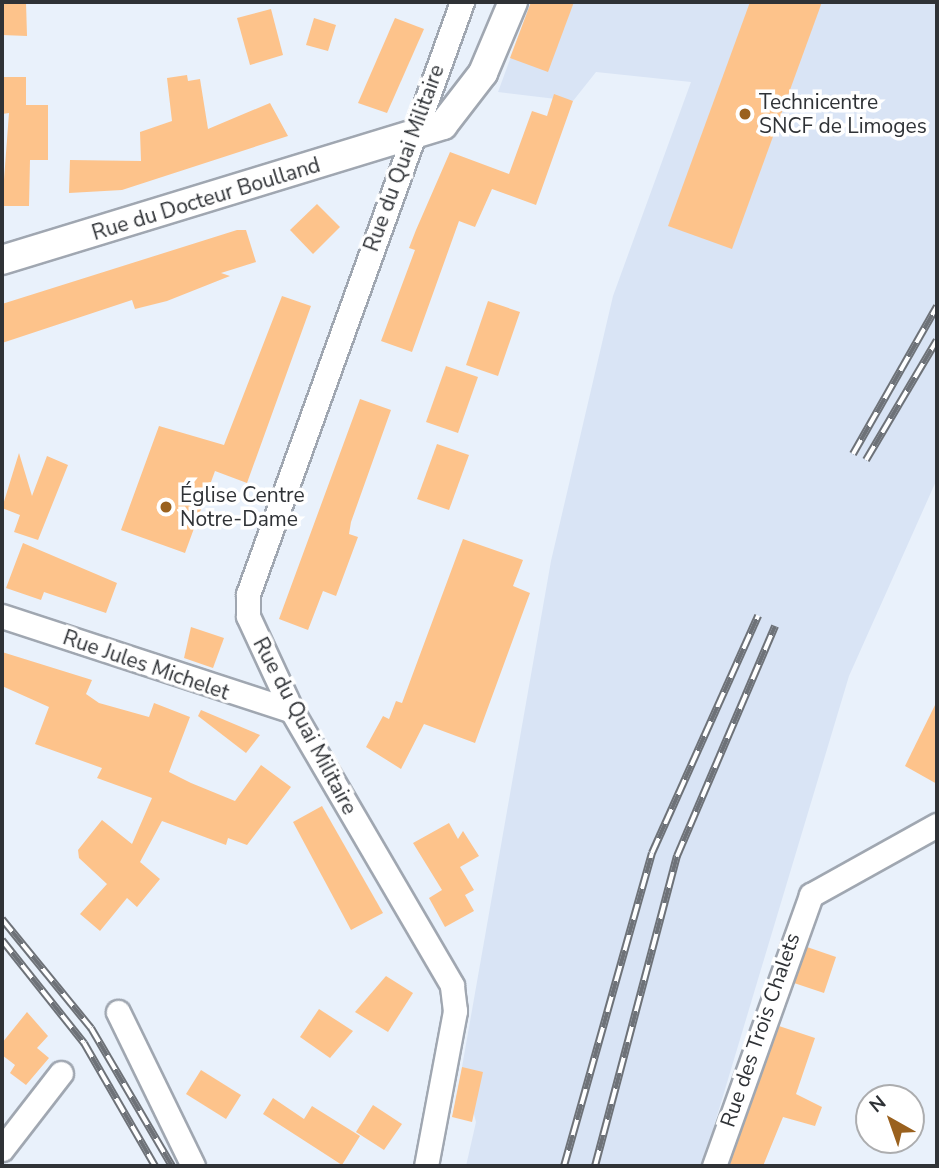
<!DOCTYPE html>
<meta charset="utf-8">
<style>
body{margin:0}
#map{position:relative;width:939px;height:1168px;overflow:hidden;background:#e9f1fb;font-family:"Nunito Sans",sans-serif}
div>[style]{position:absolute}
.built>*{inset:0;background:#d9e4f5}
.building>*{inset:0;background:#fdc38b}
.roads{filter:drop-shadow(2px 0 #a0a7b1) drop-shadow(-2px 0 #a0a7b1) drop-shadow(0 2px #a0a7b1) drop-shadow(0 -2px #a0a7b1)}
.minor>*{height:23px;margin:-11.5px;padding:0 11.5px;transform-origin:11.5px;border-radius:11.5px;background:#fff}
.tertiary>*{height:28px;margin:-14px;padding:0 14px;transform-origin:14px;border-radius:14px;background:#fff}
.rail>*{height:8px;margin-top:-4px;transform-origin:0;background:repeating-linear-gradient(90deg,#fff 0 16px,#6e7278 0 32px);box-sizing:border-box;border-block:2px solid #6e7278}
.dots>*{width:19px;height:19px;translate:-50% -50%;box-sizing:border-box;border:4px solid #fff;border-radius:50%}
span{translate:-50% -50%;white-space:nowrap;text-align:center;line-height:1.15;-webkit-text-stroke:7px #fff;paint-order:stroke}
.poi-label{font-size:21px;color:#2f3236}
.left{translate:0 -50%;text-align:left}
.street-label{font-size:21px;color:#2f3236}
.frame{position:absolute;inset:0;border:4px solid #2f3236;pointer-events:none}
.north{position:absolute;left:855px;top:1084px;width:70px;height:70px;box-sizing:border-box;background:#fff;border:2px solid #acadaf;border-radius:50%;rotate:320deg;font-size:19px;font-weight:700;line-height:28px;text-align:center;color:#2f3236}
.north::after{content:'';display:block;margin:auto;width:24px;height:32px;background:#9a611e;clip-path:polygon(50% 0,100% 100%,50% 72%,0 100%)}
</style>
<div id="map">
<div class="built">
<i style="clip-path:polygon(531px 2px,937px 2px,937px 479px,849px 676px,702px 1166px,466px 1166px,476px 1122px,462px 1067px,551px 561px,613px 296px,691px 82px,596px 72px,573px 101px,498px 92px)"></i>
</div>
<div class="building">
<i style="clip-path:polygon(2px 2px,26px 2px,27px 36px,2px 35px)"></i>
<i style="clip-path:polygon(531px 2px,574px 2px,548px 72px,510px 58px)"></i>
<i style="clip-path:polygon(750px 2px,822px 2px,732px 249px,668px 226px)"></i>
<i style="clip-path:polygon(271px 9px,283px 55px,250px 65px,237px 18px)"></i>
<i style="clip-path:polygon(314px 18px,336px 25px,328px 51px,306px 45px)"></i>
<i style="clip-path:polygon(395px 18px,424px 29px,387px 113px,358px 103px)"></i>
<i style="clip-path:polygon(187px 75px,188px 81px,200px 79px,208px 129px,270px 103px,288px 136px,122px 190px,69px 193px,70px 160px,141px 161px,140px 132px,172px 121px,167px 78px)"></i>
<i style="clip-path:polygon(2px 77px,26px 77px,26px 105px,48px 105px,48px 160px,30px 160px,29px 206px,2px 206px,9px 113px,2px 114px)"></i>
<i style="clip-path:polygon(554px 94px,573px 101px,536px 205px,492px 189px,475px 227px,459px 221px,412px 352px,381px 341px,415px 250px,409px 248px,416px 230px,450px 152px,509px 174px,532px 111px,547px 116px)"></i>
<i style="clip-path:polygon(317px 204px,340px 227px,313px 254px,290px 230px)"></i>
<i style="clip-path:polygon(237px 230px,246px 230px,256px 262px,221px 273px,230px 276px,167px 301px,135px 309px,132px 300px,2px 343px,2px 304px)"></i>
<i style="clip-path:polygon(282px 296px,311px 306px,247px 483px,215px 471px,185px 553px,121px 530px,159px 426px,224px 445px)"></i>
<i style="clip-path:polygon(488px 301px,520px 312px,498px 376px,466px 365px)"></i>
<i style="clip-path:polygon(446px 366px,478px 377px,458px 433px,426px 422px)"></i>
<i style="clip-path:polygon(360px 399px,391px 410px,351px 522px,349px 534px,358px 537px,336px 596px,323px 591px,308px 630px,279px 619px)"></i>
<i style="clip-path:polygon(437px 444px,469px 455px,449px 510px,417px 499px)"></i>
<i style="clip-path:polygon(19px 453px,32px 496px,47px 456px,68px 465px,38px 540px,14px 532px,20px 515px,2px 508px)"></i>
<i style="clip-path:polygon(463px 539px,523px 560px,513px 586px,530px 593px,475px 743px,424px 724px,401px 769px,366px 747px,383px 716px,389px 719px,396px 701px,402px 703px)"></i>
<i style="clip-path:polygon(23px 543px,117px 583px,106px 613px,44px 592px,41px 600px,6px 588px)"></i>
<i style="clip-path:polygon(191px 627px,224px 638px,213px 668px,184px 658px)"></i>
<i style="clip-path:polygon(2px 652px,92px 680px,86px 694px,99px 703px,149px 717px,154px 703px,190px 717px,169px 772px,191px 783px,235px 801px,261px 765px,291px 787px,247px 845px,228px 838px,226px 845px,162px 821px,140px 862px,160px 879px,137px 907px,127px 898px,100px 931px,80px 914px,107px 884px,79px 858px,78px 850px,102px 820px,132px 844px,152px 798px,97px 778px,102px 768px,35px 744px,49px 707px,2px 686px)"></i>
<i style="clip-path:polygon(937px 701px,937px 784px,905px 766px)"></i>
<i style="clip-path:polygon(201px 710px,260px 735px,246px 753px,198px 716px)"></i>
<i style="clip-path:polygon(322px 806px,383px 913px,351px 930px,293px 822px)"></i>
<i style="clip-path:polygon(449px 823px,458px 839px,463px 831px,479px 856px,460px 867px,474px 890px,465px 895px,474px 911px,445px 927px,429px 898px,442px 890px,413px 843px)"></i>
<i style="clip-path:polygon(807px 947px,836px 957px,824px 993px,794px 983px)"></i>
<i style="clip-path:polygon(386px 976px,413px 993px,388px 1032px,355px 1012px)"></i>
<i style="clip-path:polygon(319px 1009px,353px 1031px,330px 1058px,300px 1037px)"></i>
<i style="clip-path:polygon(27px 1012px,48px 1036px,37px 1048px,49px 1058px,26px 1085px,10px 1073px,15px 1065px,2px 1055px,2px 1043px)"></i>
<i style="clip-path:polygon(779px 1026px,815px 1038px,796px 1094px,822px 1107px,815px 1126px,783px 1117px,763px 1166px,729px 1166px)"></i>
<i style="clip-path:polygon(462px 1067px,483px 1072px,472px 1122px,452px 1117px)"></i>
<i style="clip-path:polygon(201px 1070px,241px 1095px,226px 1119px,186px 1094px)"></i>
<i style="clip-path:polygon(273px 1098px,304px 1119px,312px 1106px,360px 1136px,342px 1165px,263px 1114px)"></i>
<i style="clip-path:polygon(373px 1105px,402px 1124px,384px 1150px,356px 1132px)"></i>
</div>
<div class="roads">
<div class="minor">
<i style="left:2px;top:616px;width:305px;rotate:18.1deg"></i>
<i style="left:118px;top:1012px;width:171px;rotate:64deg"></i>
<i style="left:2px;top:1149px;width:96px;rotate:-52.2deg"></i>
<i style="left:426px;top:1166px;width:158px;rotate:-79.4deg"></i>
<i style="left:455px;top:1011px;width:26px;rotate:-97deg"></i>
<i style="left:452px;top:985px;width:317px;rotate:-120.3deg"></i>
<i style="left:292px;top:711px;width:105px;rotate:-114.9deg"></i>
<i style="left:248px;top:616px;width:22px;rotate:-90deg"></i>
<i style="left:248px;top:594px;width:629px;rotate:-70.13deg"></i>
<i style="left:714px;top:1166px;width:288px;rotate:-70.3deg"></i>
<i style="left:811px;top:895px;width:144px;rotate:-29.1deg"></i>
</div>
<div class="tertiary">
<i style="left:2px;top:260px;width:461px;rotate:-17deg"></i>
<i style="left:443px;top:125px;width:66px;rotate:-52.4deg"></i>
<i style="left:483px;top:73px;width:77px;rotate:-67.1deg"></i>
</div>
</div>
<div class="rail">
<i style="left:853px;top:454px;width:170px;rotate:-60.4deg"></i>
<i style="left:866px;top:460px;width:139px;rotate:-59.4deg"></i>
<i style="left:2px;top:919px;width:141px;rotate:50.8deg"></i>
<i style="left:91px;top:1028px;width:160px;rotate:59.6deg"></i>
<i style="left:2px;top:940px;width:132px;rotate:51.5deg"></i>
<i style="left:84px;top:1043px;width:142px;rotate:60deg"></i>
<i style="left:564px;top:1166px;width:325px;rotate:-74.3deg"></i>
<i style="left:652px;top:853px;width:260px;rotate:-65.9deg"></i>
<i style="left:595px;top:1166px;width:321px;rotate:-75.2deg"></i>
<i style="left:677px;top:856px;width:250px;rotate:-66.9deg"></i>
</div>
<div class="dots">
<i style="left:745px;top:114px;background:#9a611e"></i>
<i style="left:166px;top:507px;background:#9a611e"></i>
</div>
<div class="poi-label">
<span class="left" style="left:759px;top:114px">Technicentre<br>SNCF de Limoges</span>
<span class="left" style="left:180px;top:507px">Église Centre<br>Notre-Dame</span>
</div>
<div class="street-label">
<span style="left:404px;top:158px;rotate:-70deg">Rue du Quai Militaire</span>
<span style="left:206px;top:199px;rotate:-17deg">Rue du Docteur Boulland</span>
<span style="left:146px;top:665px;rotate:19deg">Rue Jules Michelet</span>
<span style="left:305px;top:726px;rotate:62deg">Rue du Quai Militaire</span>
<span style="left:760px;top:1030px;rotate:-71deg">Rue des Trois Chalets</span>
</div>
<div class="frame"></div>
<div class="north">N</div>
</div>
